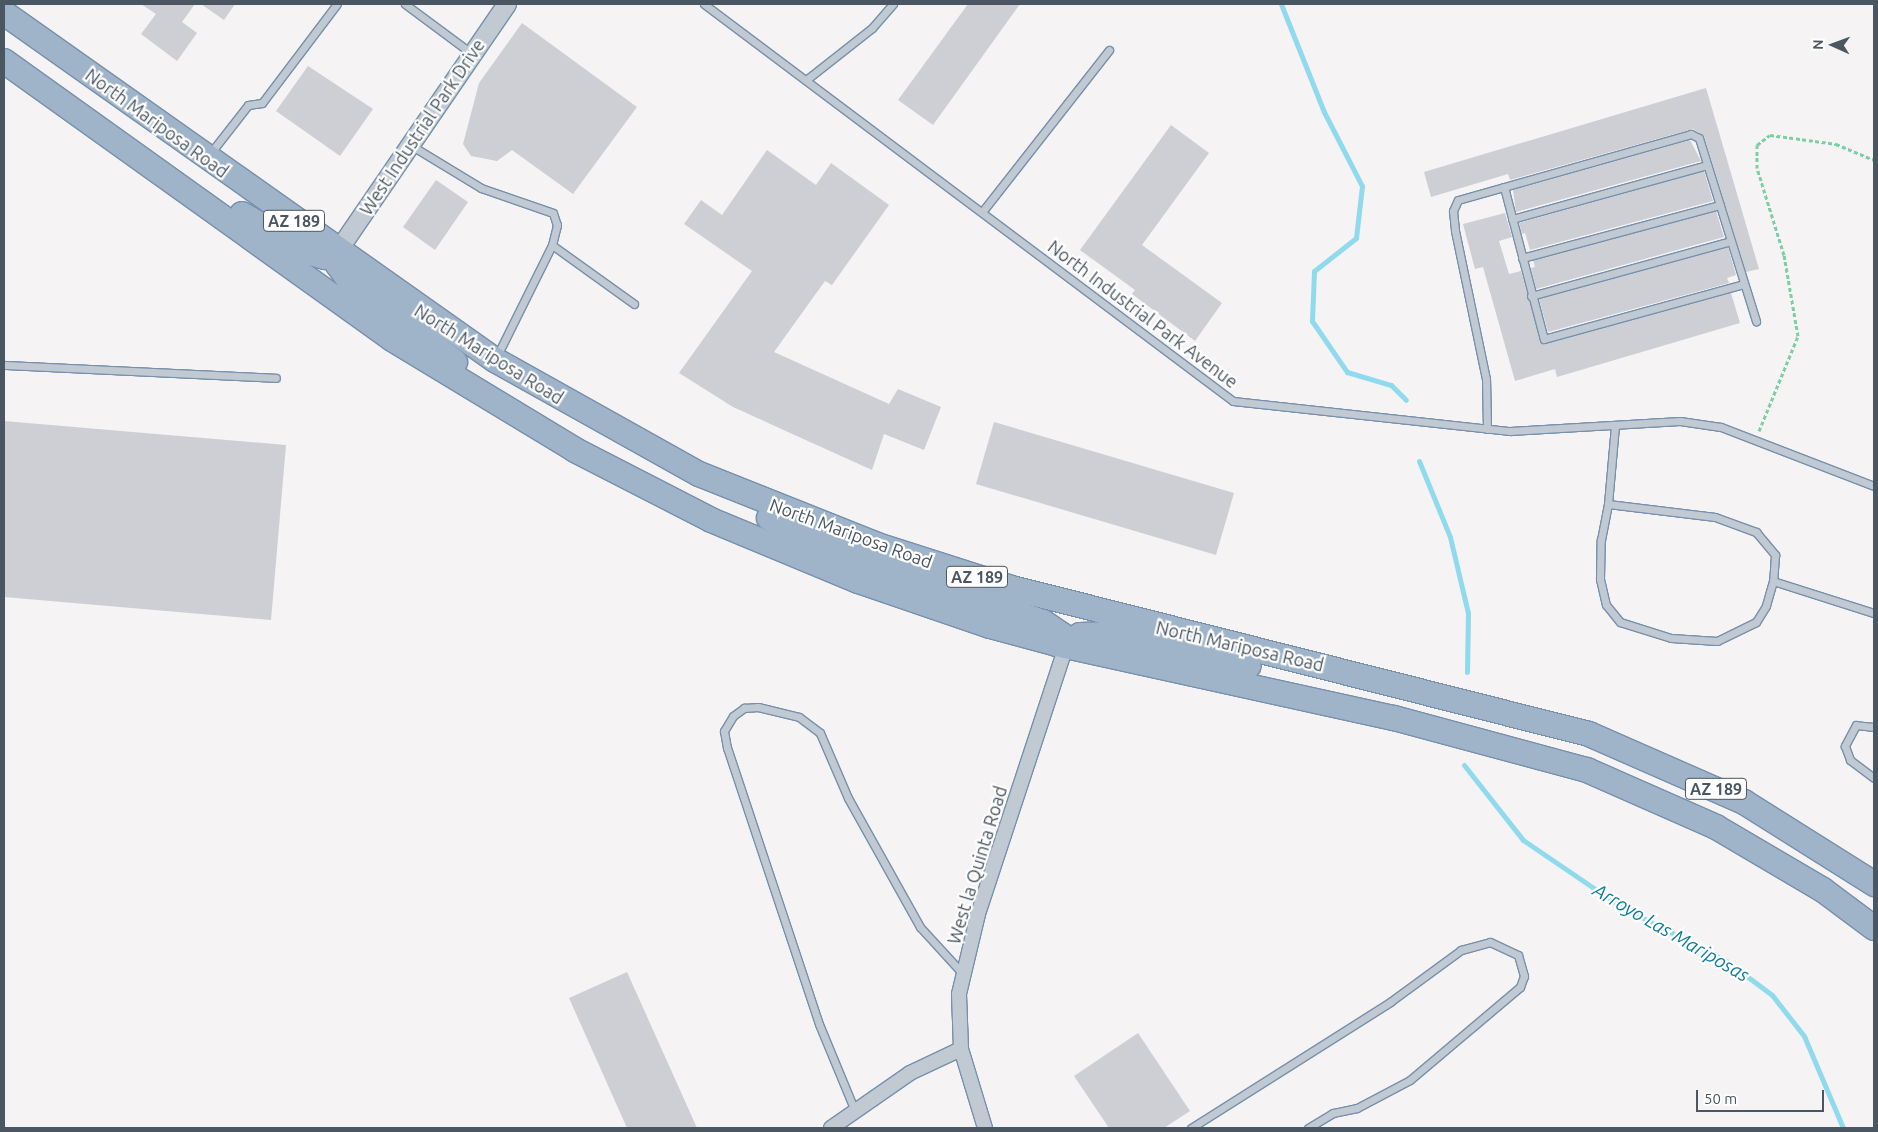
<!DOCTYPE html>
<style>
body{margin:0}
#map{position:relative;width:1878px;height:1132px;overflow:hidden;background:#f5f3f3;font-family:Ubuntu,sans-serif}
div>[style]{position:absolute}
.stream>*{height:5px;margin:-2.5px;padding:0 2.5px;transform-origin:2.5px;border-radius:2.5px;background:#90daee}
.building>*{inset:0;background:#cdcfd5}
.path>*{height:3px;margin-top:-1.5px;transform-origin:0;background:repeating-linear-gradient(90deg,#7ad0a6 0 4px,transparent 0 6.5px)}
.roads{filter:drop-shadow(1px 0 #7690ad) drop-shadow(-1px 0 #7690ad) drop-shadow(0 1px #7690ad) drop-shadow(0 -1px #7690ad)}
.service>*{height:7px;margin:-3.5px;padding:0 3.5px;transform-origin:3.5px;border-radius:3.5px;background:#c1cad2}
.minor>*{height:14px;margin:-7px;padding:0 7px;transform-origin:7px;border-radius:7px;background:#c1cad2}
.tertiary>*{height:18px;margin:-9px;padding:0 9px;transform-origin:9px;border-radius:9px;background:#c1cad2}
.trunk>*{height:24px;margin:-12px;padding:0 12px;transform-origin:12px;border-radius:12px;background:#9fb4c9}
span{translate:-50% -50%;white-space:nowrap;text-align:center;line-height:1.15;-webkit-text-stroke:4.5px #fff;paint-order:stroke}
.shield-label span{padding:1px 4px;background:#fff;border:1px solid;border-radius:4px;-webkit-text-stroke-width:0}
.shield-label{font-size:16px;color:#4a5661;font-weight:700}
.street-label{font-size:18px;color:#4a5661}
.water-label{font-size:19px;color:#0c7c9b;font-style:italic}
.frame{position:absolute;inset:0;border:5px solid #4a5661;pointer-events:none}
.north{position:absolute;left:1808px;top:20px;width:50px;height:50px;-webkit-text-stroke:4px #fff;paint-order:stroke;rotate:272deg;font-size:14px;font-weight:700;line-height:20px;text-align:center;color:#4a5661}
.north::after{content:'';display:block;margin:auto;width:18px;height:22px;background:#4a5661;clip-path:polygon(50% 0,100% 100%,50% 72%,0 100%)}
.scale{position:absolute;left:1696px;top:1090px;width:128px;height:22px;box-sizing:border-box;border:2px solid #4a5661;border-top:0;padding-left:6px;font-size:15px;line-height:18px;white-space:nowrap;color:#4a5661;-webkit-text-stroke:4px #fff;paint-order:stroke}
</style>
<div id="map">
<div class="stream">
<i style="left:1281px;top:4px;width:116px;rotate:68.3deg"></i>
<i style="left:1324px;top:112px;width:83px;rotate:62.8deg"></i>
<i style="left:1362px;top:186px;width:52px;rotate:96.6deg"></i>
<i style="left:1356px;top:238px;width:53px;rotate:141.8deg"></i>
<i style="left:1314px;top:271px;width:50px;rotate:92.3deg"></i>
<i style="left:1312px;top:321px;width:62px;rotate:55.5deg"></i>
<i style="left:1347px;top:372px;width:46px;rotate:16.5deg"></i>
<i style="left:1391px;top:385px;width:21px;rotate:45deg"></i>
<i style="left:1419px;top:461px;width:82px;rotate:67.8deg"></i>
<i style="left:1450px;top:537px;width:78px;rotate:76.7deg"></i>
<i style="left:1468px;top:613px;width:59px;rotate:91deg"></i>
<i style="left:1464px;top:765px;width:95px;rotate:51.8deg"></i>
<i style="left:1523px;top:840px;width:117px;rotate:34.2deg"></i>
<i style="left:1620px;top:906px;width:122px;rotate:27.4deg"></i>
<i style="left:1728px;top:962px;width:55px;rotate:36.9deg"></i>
<i style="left:1772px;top:995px;width:52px;rotate:52deg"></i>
<i style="left:1804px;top:1036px;width:100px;rotate:67deg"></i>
</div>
<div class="building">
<i style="clip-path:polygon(141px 4px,195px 4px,182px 22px,197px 33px,177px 61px,141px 34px,156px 14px)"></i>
<i style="clip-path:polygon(201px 4px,235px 4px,224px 20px)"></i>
<i style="clip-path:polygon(968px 4px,1020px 4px,933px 125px,898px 100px)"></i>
<i style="clip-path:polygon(522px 23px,637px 107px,573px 194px,512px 150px,497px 161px,471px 156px,463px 144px,479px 83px)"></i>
<i style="clip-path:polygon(308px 66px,373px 109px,340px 156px,276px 111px)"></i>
<i style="clip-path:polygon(1706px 88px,1759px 269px,1746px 272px,1704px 136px,1693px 129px,1510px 180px,1508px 174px,1431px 197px,1424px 172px)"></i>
<i style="clip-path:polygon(1171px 125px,1209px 153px,1142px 245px,1222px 303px,1195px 341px,1132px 294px,1135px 290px,1080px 250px)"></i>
<i style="clip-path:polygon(1690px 140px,1701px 161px,1516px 212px,1513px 190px)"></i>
<i style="clip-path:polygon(767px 150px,816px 185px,831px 163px,889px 205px,832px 285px,825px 281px,774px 352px,889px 404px,898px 389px,941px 407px,924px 450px,884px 434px,872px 470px,733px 407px,679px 373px,752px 271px,684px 224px,701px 200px,722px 215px)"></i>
<i style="clip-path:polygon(1704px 171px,1713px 201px,1530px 250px,1525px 233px,1522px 234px,1519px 223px)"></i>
<i style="clip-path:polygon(436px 180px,468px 202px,435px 250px,403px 227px)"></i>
<i style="clip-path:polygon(1716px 211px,1724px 237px,1536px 289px,1531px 268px,1535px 267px,1533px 260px)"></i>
<i style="clip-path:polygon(1505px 213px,1512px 237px,1499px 241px,1509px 274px,1521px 271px,1542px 344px,1731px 293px,1740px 323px,1557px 377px,1555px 369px,1515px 381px,1483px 267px,1475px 269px,1463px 224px)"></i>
<i style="clip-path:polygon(1728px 247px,1736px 275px,1727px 278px,1729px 283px,1548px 332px,1539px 299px)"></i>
<i style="clip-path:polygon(4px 421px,286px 445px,271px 620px,4px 597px)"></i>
<i style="clip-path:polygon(994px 422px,1234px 493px,1216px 555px,976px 484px)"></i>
<i style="clip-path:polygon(627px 972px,697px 1128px,627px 1128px,569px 998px)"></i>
<i style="clip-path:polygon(1138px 1033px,1190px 1111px,1164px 1128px,1109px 1128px,1074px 1076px)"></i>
</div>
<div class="path">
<i style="left:1759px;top:431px;width:103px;rotate:-67.7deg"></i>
<i style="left:1798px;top:336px;width:82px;rotate:-99.8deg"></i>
<i style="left:1784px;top:255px;width:91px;rotate:-107.2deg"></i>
<i style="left:1757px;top:168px;width:23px;rotate:-90deg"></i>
<i style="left:1757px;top:145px;width:16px;rotate:-38deg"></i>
<i style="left:1770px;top:135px;width:67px;rotate:7.8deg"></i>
<i style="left:1836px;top:144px;width:41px;rotate:22.8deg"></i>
</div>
<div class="roads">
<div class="service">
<i style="left:405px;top:4px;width:82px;rotate:36.6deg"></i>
<i style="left:704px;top:4px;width:661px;rotate:36.89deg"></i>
<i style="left:1233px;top:401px;width:279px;rotate:6.2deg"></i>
<i style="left:1510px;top:431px;width:170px;rotate:-3.4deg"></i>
<i style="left:1680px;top:421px;width:41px;rotate:8.3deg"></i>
<i style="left:1721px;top:427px;width:164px;rotate:21.1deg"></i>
<i style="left:806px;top:80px;width:84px;rotate:-38.2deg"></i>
<i style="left:872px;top:28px;width:32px;rotate:-49deg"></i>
<i style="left:412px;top:146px;width:81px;rotate:31.3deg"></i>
<i style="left:481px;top:188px;width:76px;rotate:19.1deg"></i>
<i style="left:553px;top:213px;width:13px;rotate:72deg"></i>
<i style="left:557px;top:225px;width:21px;rotate:104deg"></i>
<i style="left:552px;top:245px;width:126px;rotate:116.4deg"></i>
<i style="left:209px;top:155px;width:63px;rotate:-52deg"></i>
<i style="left:248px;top:105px;width:14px;rotate:-8deg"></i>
<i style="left:262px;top:103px;width:124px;rotate:-52.9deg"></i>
<i style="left:1504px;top:187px;width:157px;rotate:75.3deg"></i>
<i style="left:1544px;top:339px;width:207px;rotate:-15.4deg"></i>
<i style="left:982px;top:212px;width:206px;rotate:-51.9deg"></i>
<i style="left:1512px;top:219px;width:202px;rotate:-15.5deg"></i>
<i style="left:552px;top:245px;width:101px;rotate:35.7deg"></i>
<i style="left:1522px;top:258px;width:205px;rotate:-15deg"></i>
<i style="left:1531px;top:296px;width:207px;rotate:-15.4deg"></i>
<i style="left:4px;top:365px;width:272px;rotate:2.7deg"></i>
<i style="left:1487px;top:429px;width:50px;rotate:-91.1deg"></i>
<i style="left:1486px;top:379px;width:152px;rotate:-101.8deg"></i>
<i style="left:1455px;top:230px;width:19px;rotate:-96deg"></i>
<i style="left:1453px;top:211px;width:12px;rotate:-66deg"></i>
<i style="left:1458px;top:200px;width:242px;rotate:-15.8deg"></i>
<i style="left:1691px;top:134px;width:9px;rotate:27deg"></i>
<i style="left:1699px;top:138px;width:192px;rotate:72.7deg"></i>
<i style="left:1608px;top:504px;width:108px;rotate:6.9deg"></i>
<i style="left:1715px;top:517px;width:44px;rotate:20.1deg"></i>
<i style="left:1756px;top:532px;width:30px;rotate:50deg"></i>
<i style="left:1775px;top:555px;width:26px;rotate:94deg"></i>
<i style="left:1773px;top:581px;width:26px;rotate:106deg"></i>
<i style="left:1766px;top:606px;width:19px;rotate:122deg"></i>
<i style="left:1756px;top:622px;width:43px;rotate:154deg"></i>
<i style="left:1717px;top:641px;width:46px;rotate:-176.3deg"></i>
<i style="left:1671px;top:638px;width:53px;rotate:-162.6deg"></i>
<i style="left:1620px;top:622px;width:22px;rotate:-129deg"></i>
<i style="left:1606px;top:605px;width:27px;rotate:-103deg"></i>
<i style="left:1600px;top:579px;width:39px;rotate:-89deg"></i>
<i style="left:1601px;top:540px;width:37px;rotate:-79deg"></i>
<i style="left:1608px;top:504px;width:79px;rotate:-84.9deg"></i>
<i style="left:1773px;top:581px;width:106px;rotate:17.6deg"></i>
<i style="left:1874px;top:727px;width:18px;rotate:-174deg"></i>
<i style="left:1856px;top:725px;width:24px;rotate:118deg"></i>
<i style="left:1845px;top:746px;width:15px;rotate:70deg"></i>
<i style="left:1850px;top:760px;width:30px;rotate:37deg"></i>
<i style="left:855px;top:1111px;width:94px;rotate:-112.5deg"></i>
<i style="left:819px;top:1024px;width:291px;rotate:-108.4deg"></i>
<i style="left:727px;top:748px;width:17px;rotate:-100deg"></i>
<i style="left:724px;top:731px;width:17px;rotate:-59deg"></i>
<i style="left:733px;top:716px;width:14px;rotate:-36deg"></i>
<i style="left:744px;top:708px;width:14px;rotate:-4deg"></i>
<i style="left:758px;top:707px;width:42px;rotate:13.7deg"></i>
<i style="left:799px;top:717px;width:26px;rotate:37deg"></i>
<i style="left:820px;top:733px;width:71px;rotate:66.7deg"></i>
<i style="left:848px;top:798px;width:148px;rotate:60.8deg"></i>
<i style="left:920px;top:927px;width:65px;rotate:47.5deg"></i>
<i style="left:1191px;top:1128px;width:236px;rotate:-32.3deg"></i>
<i style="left:1390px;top:1002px;width:88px;rotate:-36.2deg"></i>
<i style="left:1461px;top:950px;width:30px;rotate:-15deg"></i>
<i style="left:1490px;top:942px;width:31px;rotate:25deg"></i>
<i style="left:1518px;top:955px;width:22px;rotate:74deg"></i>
<i style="left:1524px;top:976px;width:12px;rotate:110deg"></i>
<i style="left:1520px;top:987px;width:144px;rotate:139.8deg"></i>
<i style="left:1410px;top:1080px;width:60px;rotate:152.2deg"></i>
<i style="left:1357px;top:1108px;width:25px;rotate:168deg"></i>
<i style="left:1333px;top:1113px;width:29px;rotate:149deg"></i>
</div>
<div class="minor">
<i style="left:831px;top:1128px;width:96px;rotate:-34.8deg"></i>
<i style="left:910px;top:1073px;width:56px;rotate:-25.2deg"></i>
<i style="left:985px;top:1128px;width:83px;rotate:-106.9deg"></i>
<i style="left:961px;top:1049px;width:55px;rotate:-92.1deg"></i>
<i style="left:959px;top:994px;width:82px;rotate:-76.6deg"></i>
<i style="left:978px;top:914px;width:282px;rotate:-71.8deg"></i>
</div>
<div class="tertiary">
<i style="left:338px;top:251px;width:299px;rotate:-55.6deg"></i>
</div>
<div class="trunk">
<i style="left:4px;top:13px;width:601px;rotate:35.25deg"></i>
<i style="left:495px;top:360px;width:234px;rotate:29.2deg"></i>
<i style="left:699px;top:474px;width:192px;rotate:21.7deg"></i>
<i style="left:877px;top:545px;width:142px;rotate:17.7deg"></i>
<i style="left:1012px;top:588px;width:595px;rotate:14.2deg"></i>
<i style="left:1589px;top:734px;width:169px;rotate:23.7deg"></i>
<i style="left:1744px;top:802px;width:154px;rotate:32.2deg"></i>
<i style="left:4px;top:61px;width:477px;rotate:35.6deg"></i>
<i style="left:392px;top:339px;width:214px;rotate:31.2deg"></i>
<i style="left:575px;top:450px;width:153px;rotate:27.2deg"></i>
<i style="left:711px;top:520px;width:159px;rotate:22.5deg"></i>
<i style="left:858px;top:581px;width:139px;rotate:18.8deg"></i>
<i style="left:990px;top:626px;width:69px;rotate:15deg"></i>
<i style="left:1057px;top:644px;width:345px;rotate:12.4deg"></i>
<i style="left:1394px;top:718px;width:200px;rotate:15.1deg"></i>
<i style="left:1587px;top:770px;width:141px;rotate:23.8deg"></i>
<i style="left:1716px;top:827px;width:124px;rotate:30.5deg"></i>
<i style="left:1823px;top:890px;width:64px;rotate:36.7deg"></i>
<i style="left:242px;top:214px;width:75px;rotate:30.3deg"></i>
<i style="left:307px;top:252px;width:19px;rotate:16deg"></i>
<i style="left:325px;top:257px;width:14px;rotate:-25deg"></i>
<i style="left:337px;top:254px;width:11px;rotate:85deg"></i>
<i style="left:338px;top:265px;width:19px;rotate:54deg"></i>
<i style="left:349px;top:280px;width:134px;rotate:37.7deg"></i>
<i style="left:769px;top:518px;width:94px;rotate:24.6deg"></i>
<i style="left:854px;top:557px;width:200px;rotate:19deg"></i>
<i style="left:1043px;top:622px;width:23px;rotate:34deg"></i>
<i style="left:1062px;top:635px;width:12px;rotate:70deg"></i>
<i style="left:1066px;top:646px;width:18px;rotate:-38deg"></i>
<i style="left:1080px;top:635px;width:24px;rotate:-2deg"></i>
<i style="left:1104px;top:634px;width:148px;rotate:12.4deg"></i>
</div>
</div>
<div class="shield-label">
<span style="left:294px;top:221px">AZ 189</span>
<span style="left:977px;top:577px">AZ 189</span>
<span style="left:1716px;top:789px">AZ 189</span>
</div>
<div class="street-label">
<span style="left:157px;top:123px;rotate:36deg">North Mariposa Road</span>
<span style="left:422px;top:127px;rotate:-56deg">West Industrial Park Drive</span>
<span style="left:1143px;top:314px;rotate:37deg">North Industrial Park Avenue</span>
<span style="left:489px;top:354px;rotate:32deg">North Mariposa Road</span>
<span style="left:851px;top:533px;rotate:20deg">North Mariposa Road</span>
<span style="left:1240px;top:646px;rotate:13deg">North Mariposa Road</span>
<span style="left:977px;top:865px;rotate:-73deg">West la Quinta Road</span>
</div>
<div class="water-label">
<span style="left:1671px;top:933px;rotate:30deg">Arroyo Las Mariposas</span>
</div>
<div class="frame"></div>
<div class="north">N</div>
<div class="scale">50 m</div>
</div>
